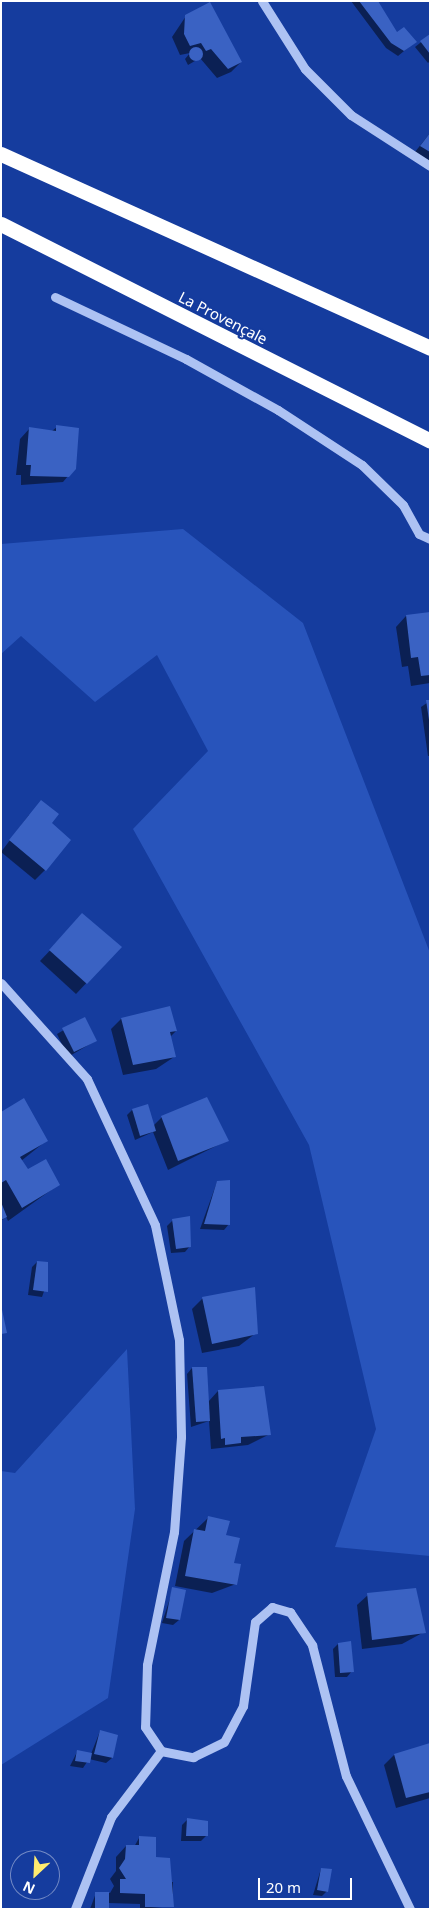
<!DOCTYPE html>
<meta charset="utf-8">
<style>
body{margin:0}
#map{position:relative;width:431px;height:1910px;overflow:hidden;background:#153c9e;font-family:"Noto Sans",sans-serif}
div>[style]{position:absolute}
.green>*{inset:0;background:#2854bb}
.shadow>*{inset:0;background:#0007}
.building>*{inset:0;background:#3a62c3}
.round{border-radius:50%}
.minor>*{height:9px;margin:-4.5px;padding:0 4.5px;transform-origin:4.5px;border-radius:4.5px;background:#adc2f3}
.highway>*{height:15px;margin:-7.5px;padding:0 7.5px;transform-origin:7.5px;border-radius:7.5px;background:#fff}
span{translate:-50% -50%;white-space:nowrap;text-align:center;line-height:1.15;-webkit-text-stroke:4px #153c9e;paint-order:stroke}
.street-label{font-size:15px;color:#fff}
.frame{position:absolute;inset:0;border:2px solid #fff;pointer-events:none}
.north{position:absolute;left:10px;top:1850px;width:50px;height:50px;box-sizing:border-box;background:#153c9e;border:1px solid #738ac5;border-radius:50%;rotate:205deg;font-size:14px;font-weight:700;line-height:20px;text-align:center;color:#fff}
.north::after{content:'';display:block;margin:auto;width:18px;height:22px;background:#ffec6f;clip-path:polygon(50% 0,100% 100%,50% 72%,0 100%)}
.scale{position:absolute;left:258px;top:1878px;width:94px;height:22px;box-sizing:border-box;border:2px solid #fff;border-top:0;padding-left:6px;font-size:15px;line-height:18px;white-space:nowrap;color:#fff;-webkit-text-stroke:4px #153c9e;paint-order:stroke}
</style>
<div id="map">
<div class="green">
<i style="clip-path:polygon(183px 529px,303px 623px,430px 953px,430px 1556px,335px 1547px,376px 1429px,309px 1145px,133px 829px,208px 751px,157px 655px,95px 702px,21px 636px,1px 654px,1px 544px)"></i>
<i style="clip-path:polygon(127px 1349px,135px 1509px,108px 1698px,1px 1765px,1px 1471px,15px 1473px)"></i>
</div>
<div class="shadow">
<i style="clip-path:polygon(351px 1px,376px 1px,396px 33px,415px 42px,398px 56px,386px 48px)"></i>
<i style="clip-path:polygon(186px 16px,241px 62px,231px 72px,217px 78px,200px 58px,188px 65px,185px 59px,190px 53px,180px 55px,172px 37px)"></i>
<i style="clip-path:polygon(430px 35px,430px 61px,428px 63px,415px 47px)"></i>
<i style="clip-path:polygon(430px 133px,430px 168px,411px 157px)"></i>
<i style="clip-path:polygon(57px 427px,68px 476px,63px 482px,21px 485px,21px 475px,16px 475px,20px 439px,30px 428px,52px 431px)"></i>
<i style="clip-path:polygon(430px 613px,430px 683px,411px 686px,408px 666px,402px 667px,396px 627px,406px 616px)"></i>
<i style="clip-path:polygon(430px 701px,430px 756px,428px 756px,421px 707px)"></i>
<i style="clip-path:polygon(29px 815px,50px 823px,45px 870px,35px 880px,1px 852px)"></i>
<i style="clip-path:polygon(73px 926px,120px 947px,76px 994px,40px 961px)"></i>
<i style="clip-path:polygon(84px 1018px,95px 1041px,68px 1057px,57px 1034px)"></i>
<i style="clip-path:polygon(121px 1019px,176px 1031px,170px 1037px,174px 1057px,156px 1069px,123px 1075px,111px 1029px)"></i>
<i style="clip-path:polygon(132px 1110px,153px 1126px,162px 1117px,228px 1140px,168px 1170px,153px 1132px,135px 1140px,127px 1115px)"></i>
<i style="clip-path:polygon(1px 1113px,46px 1141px,21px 1161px,27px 1171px,58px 1185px,8px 1221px,6px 1217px,1px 1221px)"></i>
<i style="clip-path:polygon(217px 1182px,229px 1224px,224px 1230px,200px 1229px)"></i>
<i style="clip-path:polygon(173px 1220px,190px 1246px,185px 1252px,171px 1253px,167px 1226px)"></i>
<i style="clip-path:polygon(37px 1262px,44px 1280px,48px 1280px,42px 1297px,28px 1295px,32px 1267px)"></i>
<i style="clip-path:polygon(254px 1289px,256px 1333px,239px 1346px,202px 1353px,192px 1309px,202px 1299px)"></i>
<i style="clip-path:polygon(192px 1368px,206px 1369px,208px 1402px,218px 1391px,270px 1434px,248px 1445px,211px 1449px,209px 1421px,191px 1427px,187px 1374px)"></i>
<i style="clip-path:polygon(208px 1518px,225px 1536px,236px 1584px,212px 1593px,175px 1586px,184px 1541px)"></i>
<i style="clip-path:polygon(173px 1589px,179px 1620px,173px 1625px,162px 1623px)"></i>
<i style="clip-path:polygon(368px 1595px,424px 1632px,402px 1644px,362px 1649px,357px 1605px)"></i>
<i style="clip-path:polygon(338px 1644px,352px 1671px,347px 1677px,335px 1677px,333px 1649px)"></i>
<i style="clip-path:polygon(100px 1731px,117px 1736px,112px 1758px,106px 1763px,89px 1759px,83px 1768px,70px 1766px,77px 1752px,91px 1754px)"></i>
<i style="clip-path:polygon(430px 1744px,430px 1798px,396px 1808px,384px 1765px,394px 1755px)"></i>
<i style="clip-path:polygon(187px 1820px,207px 1835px,201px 1841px,181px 1841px,182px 1825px)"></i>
<i style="clip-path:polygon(139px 1838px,155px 1857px,166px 1882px,173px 1882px,173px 1906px,140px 1909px,140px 1904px,108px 1903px,108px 1909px,90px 1909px,96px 1893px,110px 1893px,114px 1886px,110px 1879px,116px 1871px,116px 1857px,126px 1846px,134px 1847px)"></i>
<i style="clip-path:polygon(321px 1869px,327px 1891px,322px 1896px,313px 1895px)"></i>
</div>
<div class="building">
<i style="clip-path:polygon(359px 1px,378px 1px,397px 32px,404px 27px,417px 42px,404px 51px,391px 43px)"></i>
<i style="clip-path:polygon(210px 2px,242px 62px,228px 69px,211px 49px,206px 51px,201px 43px,190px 46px,184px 34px,185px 15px)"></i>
<i style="clip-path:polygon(430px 34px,430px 54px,420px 41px)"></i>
<i class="round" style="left:189px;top:47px;width:14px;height:14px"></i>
<i style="clip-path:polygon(430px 133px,430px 152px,420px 146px)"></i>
<i style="clip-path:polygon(56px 425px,79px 428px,76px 469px,69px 477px,30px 476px,31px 465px,26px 465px,29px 427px,56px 431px)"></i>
<i style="clip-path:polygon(430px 612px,430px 675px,421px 676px,418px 657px,411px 658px,406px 615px)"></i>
<i style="clip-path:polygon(426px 700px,430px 700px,430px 720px,429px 720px)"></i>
<i style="clip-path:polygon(41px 800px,59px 814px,52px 823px,71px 840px,46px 871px,9px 840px)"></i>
<i style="clip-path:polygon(82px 913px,122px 947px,87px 984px,49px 950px)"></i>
<i style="clip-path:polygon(170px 1006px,177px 1031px,170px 1032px,176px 1057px,133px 1065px,121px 1018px)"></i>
<i style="clip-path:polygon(85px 1017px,97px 1041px,74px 1052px,62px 1028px)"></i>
<i style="clip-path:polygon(207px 1097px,229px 1141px,178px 1161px,161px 1116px)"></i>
<i style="clip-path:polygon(24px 1098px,48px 1141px,20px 1157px,28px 1169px,46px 1159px,60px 1185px,22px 1208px,6px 1180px,1px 1183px,1px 1112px)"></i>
<i style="clip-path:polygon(148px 1104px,156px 1131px,140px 1136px,132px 1109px)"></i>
<i style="clip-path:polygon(230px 1180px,230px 1225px,204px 1224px,217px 1181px)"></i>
<i style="clip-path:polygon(1px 1202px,7px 1217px,1px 1220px)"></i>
<i style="clip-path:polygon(190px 1216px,191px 1247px,176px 1249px,172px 1219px)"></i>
<i style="clip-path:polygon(37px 1261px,48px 1262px,48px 1292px,33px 1290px)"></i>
<i style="clip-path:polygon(255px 1287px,258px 1334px,212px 1344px,202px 1297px)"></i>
<i style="clip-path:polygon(1px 1305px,7px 1333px,1px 1334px)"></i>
<i style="clip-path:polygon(192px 1367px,207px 1367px,210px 1421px,196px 1422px)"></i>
<i style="clip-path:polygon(264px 1386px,271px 1435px,241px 1437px,241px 1443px,225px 1445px,225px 1438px,221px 1439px,218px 1390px)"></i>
<i style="clip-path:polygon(208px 1516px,230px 1521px,226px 1535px,240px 1538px,234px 1563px,241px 1564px,237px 1585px,185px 1576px,194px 1529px,205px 1531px)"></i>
<i style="clip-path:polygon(172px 1587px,186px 1590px,180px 1620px,166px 1618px)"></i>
<i style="clip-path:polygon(416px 1588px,426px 1633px,372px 1640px,367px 1593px)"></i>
<i style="clip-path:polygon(351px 1641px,354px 1672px,340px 1673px,338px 1643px)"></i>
<i style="clip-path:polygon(100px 1730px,118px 1735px,113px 1758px,94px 1754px)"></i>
<i style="clip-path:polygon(430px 1743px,430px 1792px,406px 1798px,394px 1754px)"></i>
<i style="clip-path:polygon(77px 1750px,92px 1753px,90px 1763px,75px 1761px)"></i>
<i style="clip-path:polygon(187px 1818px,208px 1821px,208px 1836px,186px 1836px)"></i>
<i style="clip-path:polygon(139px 1836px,156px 1837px,156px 1857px,170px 1858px,174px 1907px,145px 1907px,145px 1894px,120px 1893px,120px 1879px,126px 1879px,119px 1868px,125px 1859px,126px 1845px,139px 1845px)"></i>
<i style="clip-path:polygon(321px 1868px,332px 1869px,328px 1892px,317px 1890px)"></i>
<i style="clip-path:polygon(95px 1892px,109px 1892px,109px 1909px,95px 1909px)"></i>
</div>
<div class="minor">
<i style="left:262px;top:1px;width:80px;rotate:57.7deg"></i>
<i style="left:305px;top:69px;width:65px;rotate:45deg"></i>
<i style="left:351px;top:115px;width:94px;rotate:32.8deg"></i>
<i style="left:55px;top:297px;width:145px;rotate:25.3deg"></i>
<i style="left:186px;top:359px;width:105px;rotate:29deg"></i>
<i style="left:278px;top:410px;width:100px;rotate:33.2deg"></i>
<i style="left:362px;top:465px;width:57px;rotate:44.3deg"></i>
<i style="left:403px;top:505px;width:33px;rotate:61deg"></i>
<i style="left:419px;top:534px;width:12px;rotate:24deg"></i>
<i style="left:1px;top:983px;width:129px;rotate:48.1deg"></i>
<i style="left:87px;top:1079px;width:161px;rotate:65deg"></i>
<i style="left:155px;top:1225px;width:117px;rotate:78.2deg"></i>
<i style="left:179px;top:1340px;width:97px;rotate:88.8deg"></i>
<i style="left:181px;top:1437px;width:95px;rotate:94.2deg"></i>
<i style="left:174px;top:1532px;width:136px;rotate:101.5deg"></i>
<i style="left:147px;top:1665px;width:62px;rotate:91.8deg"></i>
<i style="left:145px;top:1727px;width:29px;rotate:56deg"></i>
<i style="left:161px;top:1751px;width:33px;rotate:11deg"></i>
<i style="left:193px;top:1757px;width:34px;rotate:-26deg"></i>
<i style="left:224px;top:1742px;width:41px;rotate:-62.2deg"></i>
<i style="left:243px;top:1706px;width:85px;rotate:-81.9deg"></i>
<i style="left:255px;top:1622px;width:23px;rotate:-41deg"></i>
<i style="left:272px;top:1607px;width:19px;rotate:16deg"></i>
<i style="left:290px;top:1612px;width:40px;rotate:56deg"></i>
<i style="left:312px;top:1645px;width:135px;rotate:75.5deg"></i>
<i style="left:346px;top:1776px;width:148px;rotate:64.3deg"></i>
<i style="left:75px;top:1909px;width:99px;rotate:-68.6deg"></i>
<i style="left:111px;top:1817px;width:83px;rotate:-52.9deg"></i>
</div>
<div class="highway">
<i style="left:1px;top:154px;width:471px;rotate:24.3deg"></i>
<i style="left:1px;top:224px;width:481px;rotate:26.8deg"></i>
</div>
<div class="street-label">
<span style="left:223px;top:318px;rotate:27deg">La Provençale</span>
</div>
<div class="frame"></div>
<div class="north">N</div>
<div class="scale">20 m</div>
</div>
